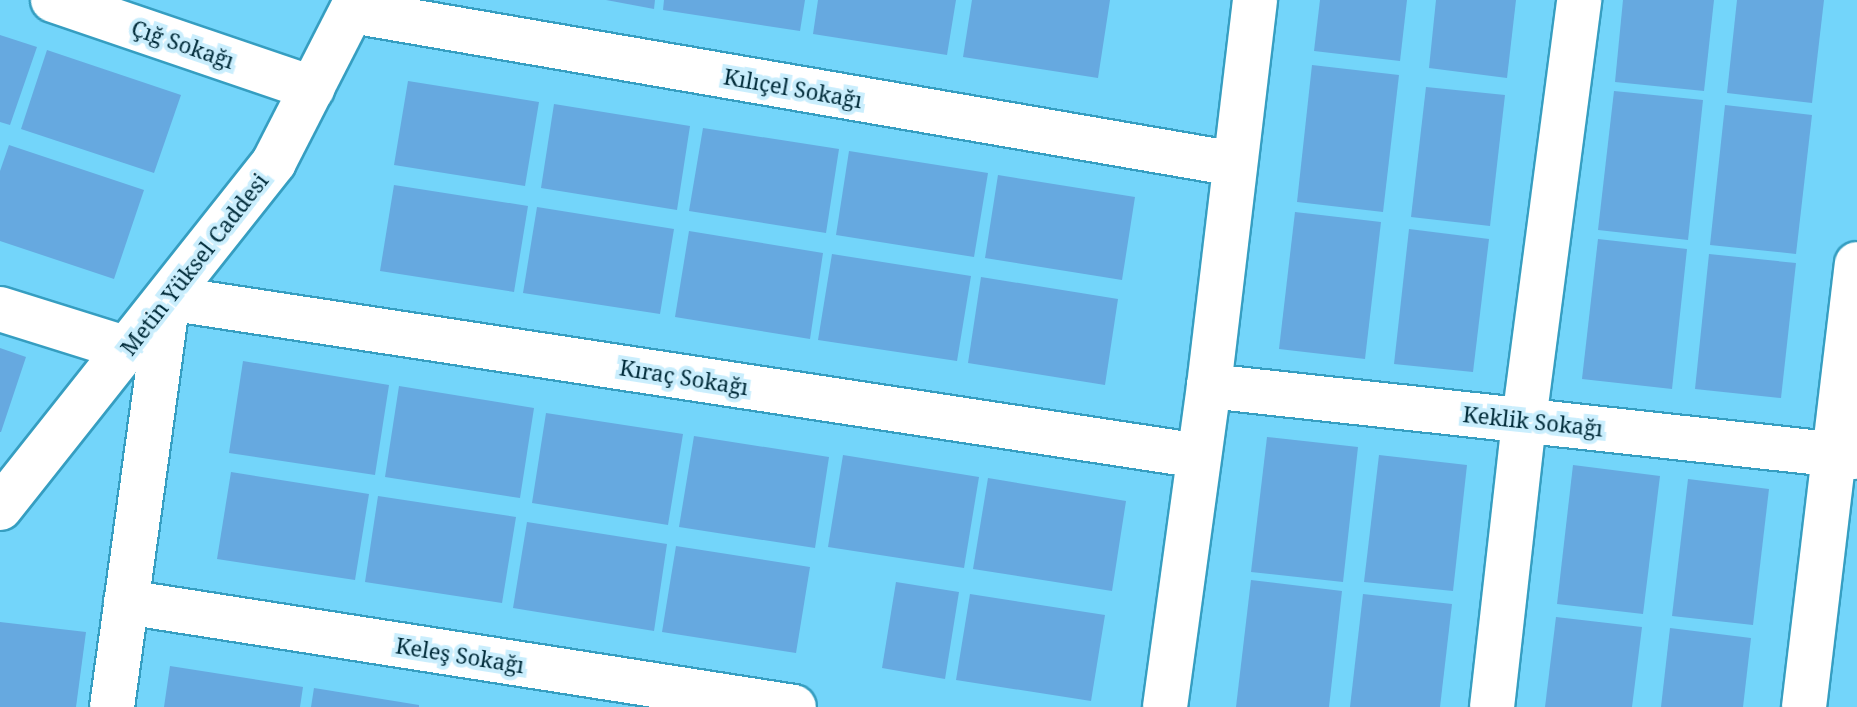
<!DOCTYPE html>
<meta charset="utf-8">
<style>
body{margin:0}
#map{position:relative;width:1857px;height:707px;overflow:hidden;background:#73d5fa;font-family:"Noto Serif",serif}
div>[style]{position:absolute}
.building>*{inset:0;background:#66a9e0}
.roads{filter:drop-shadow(2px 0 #369ec1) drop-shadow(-2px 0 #369ec1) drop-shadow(0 2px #369ec1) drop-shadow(0 -2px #369ec1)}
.minor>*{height:44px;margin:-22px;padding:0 22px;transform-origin:22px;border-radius:22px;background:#fff}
span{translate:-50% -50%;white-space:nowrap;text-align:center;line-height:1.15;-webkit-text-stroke:8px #caeefd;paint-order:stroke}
.street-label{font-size:22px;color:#002b39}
</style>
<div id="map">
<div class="building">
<i style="clip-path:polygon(606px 0,655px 0,654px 9px)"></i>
<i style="clip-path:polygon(664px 0,805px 0,800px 31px,663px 10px)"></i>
<i style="clip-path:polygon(818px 0,956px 0,947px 55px,813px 34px)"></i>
<i style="clip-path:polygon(972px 0,1110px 0,1098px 78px,963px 57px)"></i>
<i style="clip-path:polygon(1320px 0,1407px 0,1400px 61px,1314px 51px)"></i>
<i style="clip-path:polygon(1436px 0,1516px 0,1507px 78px,1429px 68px)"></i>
<i style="clip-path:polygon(1623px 0,1714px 0,1704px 91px,1615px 82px)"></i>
<i style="clip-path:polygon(1737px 0,1824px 0,1812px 103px,1727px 93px)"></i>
<i style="clip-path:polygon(0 35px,37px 47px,10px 125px,0 122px)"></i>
<i style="clip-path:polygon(47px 50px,181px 95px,154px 173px,21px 129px)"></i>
<i style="clip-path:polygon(1312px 65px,1399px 75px,1383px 212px,1297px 202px)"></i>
<i style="clip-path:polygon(408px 81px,539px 102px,525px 186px,394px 165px)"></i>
<i style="clip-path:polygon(1426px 87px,1505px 95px,1490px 226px,1411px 217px)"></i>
<i style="clip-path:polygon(1614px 91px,1703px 100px,1688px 240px,1598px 230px)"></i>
<i style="clip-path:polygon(554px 104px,690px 126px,677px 210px,541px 188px)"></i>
<i style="clip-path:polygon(1725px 105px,1812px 115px,1796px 254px,1710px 245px)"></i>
<i style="clip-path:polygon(703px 128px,839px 149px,826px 233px,689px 211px)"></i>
<i style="clip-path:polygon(9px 145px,144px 190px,114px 279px,0 241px,0 171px)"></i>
<i style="clip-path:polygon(849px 151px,988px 173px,974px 257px,836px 235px)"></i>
<i style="clip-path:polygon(998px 175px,1135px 197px,1122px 280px,985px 258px)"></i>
<i style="clip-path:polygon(394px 185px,528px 206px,514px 292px,380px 271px)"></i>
<i style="clip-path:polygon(537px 207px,674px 229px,660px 314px,523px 293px)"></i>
<i style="clip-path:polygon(1295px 212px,1381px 222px,1365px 359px,1279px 349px)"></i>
<i style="clip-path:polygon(1409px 229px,1489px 239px,1473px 372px,1394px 364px)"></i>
<i style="clip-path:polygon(689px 231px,823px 253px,810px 339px,675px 317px)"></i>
<i style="clip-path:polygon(1598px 239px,1687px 249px,1672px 389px,1582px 379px)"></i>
<i style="clip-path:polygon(832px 254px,971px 276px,957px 361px,818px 340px)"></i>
<i style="clip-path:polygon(1709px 254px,1796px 263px,1781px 398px,1695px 389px)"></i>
<i style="clip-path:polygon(981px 277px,1118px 299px,1105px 385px,968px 363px)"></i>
<i style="clip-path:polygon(0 348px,26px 357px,1px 432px,0 432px)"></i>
<i style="clip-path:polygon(243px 361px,389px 385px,375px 475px,229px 453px)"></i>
<i style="clip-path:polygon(399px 386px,534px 408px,520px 498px,385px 477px)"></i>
<i style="clip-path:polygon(546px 413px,683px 434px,668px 525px,532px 503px)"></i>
<i style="clip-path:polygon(694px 436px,829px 457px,815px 548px,679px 527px)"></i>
<i style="clip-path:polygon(1267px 437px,1358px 447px,1343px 582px,1251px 572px)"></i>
<i style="clip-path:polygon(843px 455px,979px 477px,964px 568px,828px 547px)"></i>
<i style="clip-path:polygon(1379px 455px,1467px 465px,1453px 591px,1364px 582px)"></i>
<i style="clip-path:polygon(1573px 465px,1660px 476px,1643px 614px,1557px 604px)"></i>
<i style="clip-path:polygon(231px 472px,369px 494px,355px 580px,217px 559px)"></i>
<i style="clip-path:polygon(988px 478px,1126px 501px,1112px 591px,973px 569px)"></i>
<i style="clip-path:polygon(1688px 479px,1769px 489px,1753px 625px,1672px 616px)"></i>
<i style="clip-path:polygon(378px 496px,516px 517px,502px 603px,365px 582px)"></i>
<i style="clip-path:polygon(527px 522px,667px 544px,654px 631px,513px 608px)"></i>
<i style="clip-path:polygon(676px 546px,810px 567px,796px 653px,662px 632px)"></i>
<i style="clip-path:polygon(1251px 580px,1342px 591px,1329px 707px,1236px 707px)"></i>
<i style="clip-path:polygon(896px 582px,959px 592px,945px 679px,882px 668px)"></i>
<i style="clip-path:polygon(970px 594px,1105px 615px,1091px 701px,956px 680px)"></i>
<i style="clip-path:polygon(1363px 594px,1452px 604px,1440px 707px,1350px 707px)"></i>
<i style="clip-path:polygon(1556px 617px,1642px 627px,1632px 707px,1545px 707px)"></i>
<i style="clip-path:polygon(0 622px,86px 632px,76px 707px,0 707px)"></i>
<i style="clip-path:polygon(1670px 628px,1751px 638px,1743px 707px,1661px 707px)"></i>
<i style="clip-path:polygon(170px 666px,303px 687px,300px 707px,164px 707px)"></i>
<i style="clip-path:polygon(314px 688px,419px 705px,419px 707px,311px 707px)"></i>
</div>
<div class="roads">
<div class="minor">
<i style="left:53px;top:0;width:274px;rotate:18.8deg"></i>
<i style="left:352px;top:11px;width:896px;rotate:9.83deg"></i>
<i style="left:0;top:309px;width:134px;rotate:17.4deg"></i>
<i style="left:1209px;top:386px;width:652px;rotate:6.25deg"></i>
<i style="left:0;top:508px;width:441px;rotate:-51.6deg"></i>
<i style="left:274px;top:162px;width:182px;rotate:-62.9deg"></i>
<i style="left:126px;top:602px;width:676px;rotate:8.93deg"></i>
<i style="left:112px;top:707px;width:413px;rotate:-82.2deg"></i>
<i style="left:168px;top:298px;width:1043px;rotate:8.71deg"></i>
<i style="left:1165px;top:707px;width:324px;rotate:-82.2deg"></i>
<i style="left:1209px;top:386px;width:389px;rotate:-83.2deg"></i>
<i style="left:1492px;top:707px;width:289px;rotate:-83.6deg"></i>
<i style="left:1524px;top:420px;width:424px;rotate:-82.5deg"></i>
<i style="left:1804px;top:707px;width:446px;rotate:-83.2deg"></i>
</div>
</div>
<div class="street-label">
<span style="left:183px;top:44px;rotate:19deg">Çığ Sokağı</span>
<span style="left:793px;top:88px;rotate:10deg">Kılıçel Sokağı</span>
<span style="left:194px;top:264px;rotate:-52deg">Metin Yüksel Caddesi</span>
<span style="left:684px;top:377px;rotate:9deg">Kıraç Sokağı</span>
<span style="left:1533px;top:421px;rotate:6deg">Keklik Sokağı</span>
<span style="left:460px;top:655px;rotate:9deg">Keleş Sokağı</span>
</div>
</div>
